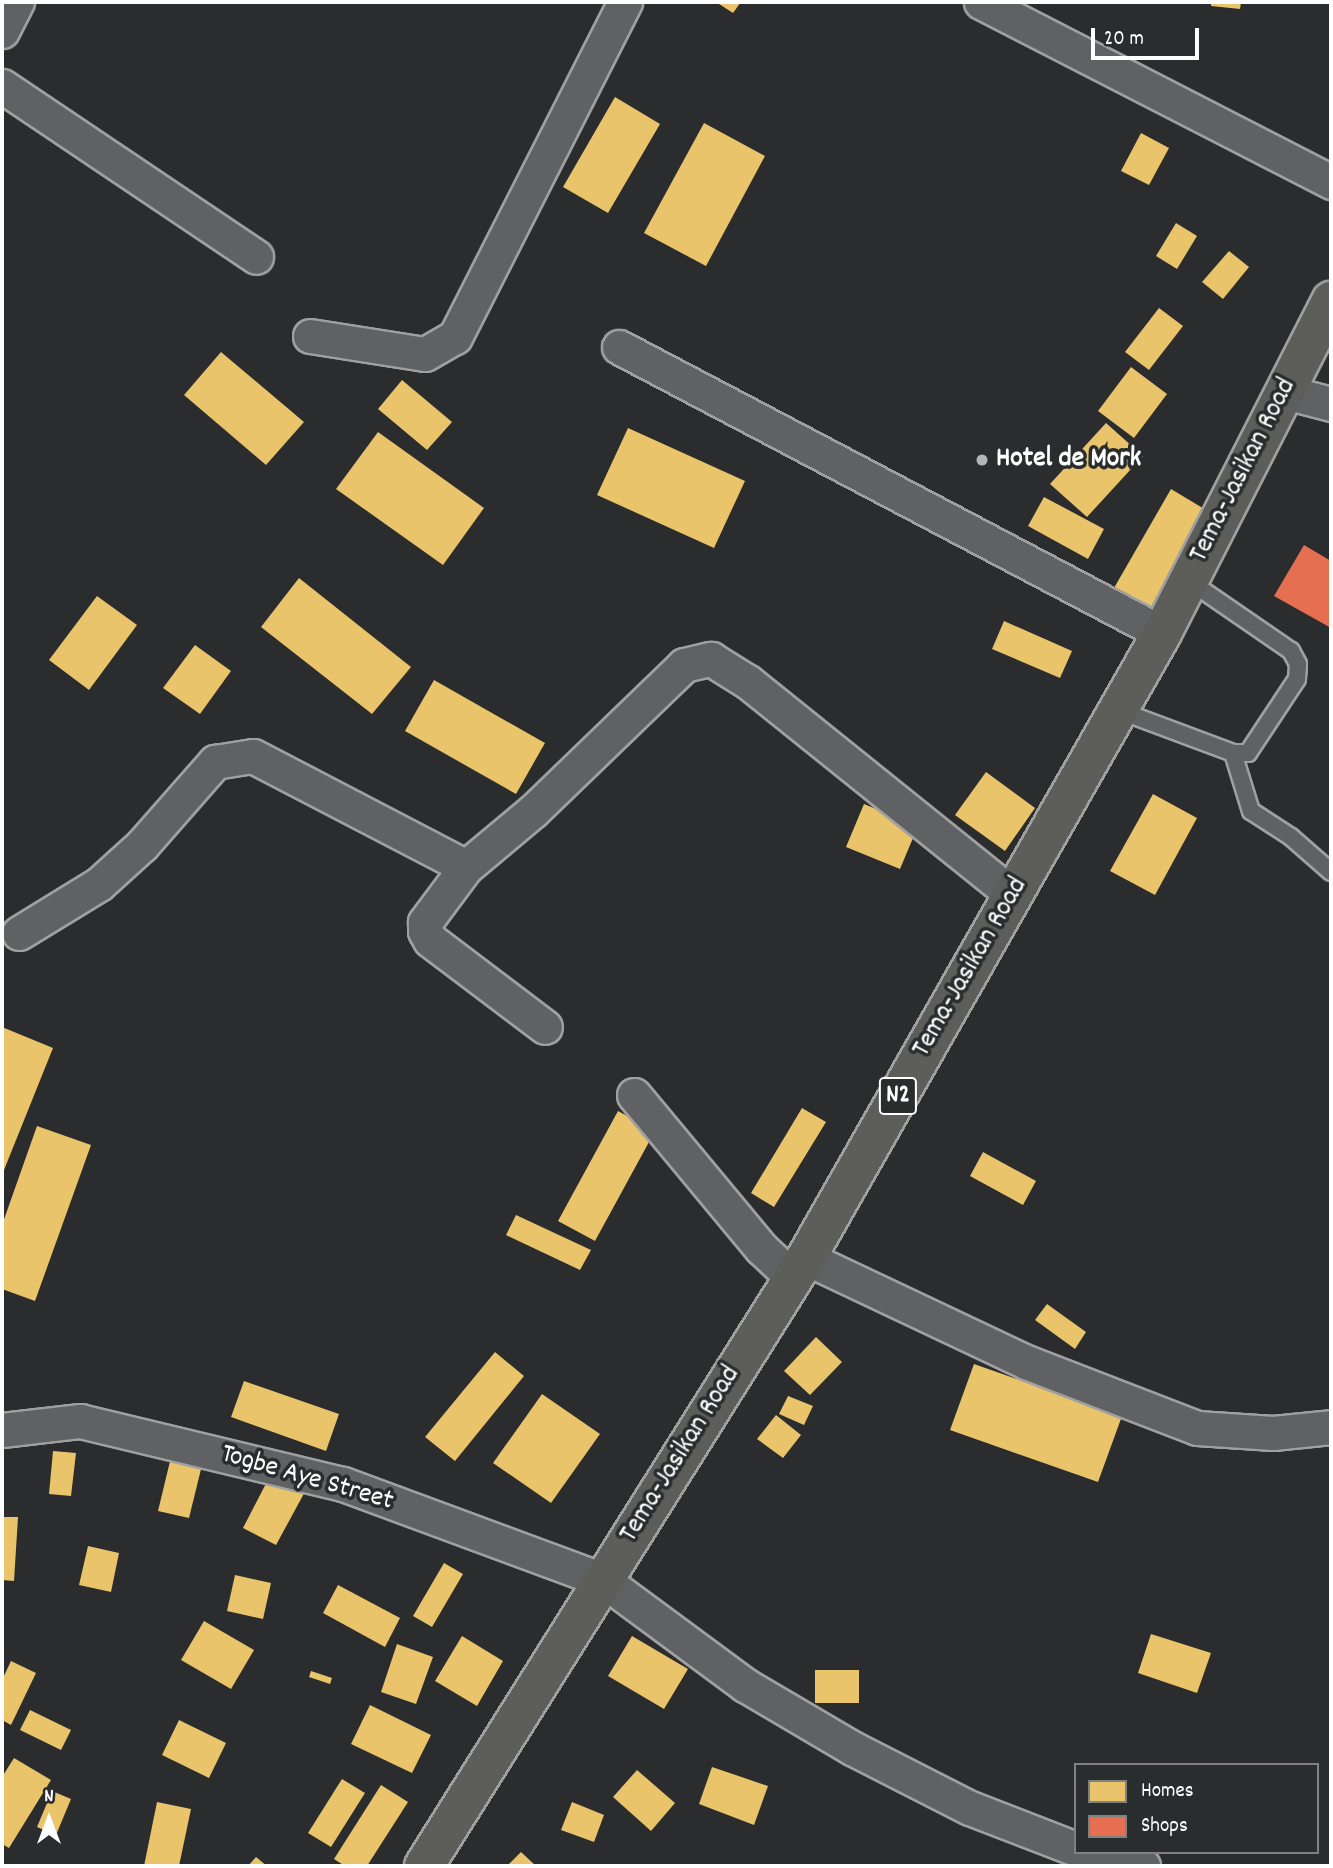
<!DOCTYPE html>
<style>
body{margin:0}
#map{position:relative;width:1333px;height:1868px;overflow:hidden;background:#2b2c2d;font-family:Dekko,sans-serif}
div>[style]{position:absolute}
.homes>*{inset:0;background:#e9c46a}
.shops>*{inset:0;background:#e76f51}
.roads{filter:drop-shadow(2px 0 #a0a0a0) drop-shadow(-2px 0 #a0a0a0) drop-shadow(0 2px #a0a0a0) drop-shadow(0 -2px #a0a0a0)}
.service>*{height:16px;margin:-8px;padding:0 8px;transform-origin:8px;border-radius:8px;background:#606162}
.minor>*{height:33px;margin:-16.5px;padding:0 16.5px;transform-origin:16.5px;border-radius:16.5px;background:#606162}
.trunk>*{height:38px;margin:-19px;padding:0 19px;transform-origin:19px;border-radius:19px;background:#5d5d5a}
.dots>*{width:19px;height:19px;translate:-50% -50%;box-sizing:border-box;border:4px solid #2a2d2e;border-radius:50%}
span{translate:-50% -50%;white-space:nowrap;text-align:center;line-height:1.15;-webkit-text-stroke:7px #2a2d2e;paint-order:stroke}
.shield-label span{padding:2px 5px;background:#2a2d2e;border:2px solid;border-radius:5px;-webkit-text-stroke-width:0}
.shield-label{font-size:26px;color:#fff;font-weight:700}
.poi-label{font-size:28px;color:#fff;font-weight:700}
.left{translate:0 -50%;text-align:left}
.street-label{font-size:28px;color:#fff}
.frame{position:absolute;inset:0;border:4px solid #fff;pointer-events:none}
.legend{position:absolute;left:1074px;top:1763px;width:245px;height:91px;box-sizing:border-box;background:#2a2d2e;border:2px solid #7f8182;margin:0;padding:9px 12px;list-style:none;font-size:21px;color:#fff}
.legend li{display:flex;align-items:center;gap:14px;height:35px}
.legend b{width:35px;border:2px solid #7f8182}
.north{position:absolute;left:14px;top:1784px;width:70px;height:70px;-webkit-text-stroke:5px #2a2d2e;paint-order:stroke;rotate:0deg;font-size:19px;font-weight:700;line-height:28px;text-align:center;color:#fff}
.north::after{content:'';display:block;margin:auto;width:24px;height:32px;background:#fff;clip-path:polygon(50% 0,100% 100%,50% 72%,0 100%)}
.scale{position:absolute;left:1091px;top:28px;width:108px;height:32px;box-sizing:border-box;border:4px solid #fff;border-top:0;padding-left:9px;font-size:21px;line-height:24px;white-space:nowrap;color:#fff;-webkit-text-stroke:5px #2a2d2e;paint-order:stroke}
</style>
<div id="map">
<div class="homes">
<i style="clip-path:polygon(716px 2px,741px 2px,733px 13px)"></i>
<i style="clip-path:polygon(1211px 2px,1241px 2px,1240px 9px,1211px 6px)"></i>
<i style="clip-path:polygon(615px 97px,660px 124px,608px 213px,563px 187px)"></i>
<i style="clip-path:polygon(704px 123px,765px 156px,706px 266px,644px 233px)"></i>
<i style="clip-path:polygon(1141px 133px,1169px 148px,1149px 185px,1121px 171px)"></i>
<i style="clip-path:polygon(1176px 223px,1197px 236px,1177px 269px,1156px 256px)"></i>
<i style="clip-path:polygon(1229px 251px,1249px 267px,1223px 299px,1202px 282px)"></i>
<i style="clip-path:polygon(1159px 308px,1183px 326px,1149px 370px,1125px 352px)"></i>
<i style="clip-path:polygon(221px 352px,304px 422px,266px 465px,184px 395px)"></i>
<i style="clip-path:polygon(1131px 367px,1167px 394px,1134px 438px,1098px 411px)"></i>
<i style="clip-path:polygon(402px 380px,452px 422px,427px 450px,378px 409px)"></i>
<i style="clip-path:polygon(1106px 423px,1143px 456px,1087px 517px,1050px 484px)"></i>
<i style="clip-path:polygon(628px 428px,745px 481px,714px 548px,597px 495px)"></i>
<i style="clip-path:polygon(378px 432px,484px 508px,443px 565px,336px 489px)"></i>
<i style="clip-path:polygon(1171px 489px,1206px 510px,1150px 609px,1114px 588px)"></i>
<i style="clip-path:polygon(1044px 497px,1104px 529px,1088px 559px,1028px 526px)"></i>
<i style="clip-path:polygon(299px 578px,411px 667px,372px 714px,261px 627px)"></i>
<i style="clip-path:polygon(97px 596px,137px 625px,89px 690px,49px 660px)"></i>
<i style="clip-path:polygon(1004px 621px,1072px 651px,1060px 678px,992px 649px)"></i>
<i style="clip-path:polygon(195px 645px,231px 671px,200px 714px,163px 688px)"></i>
<i style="clip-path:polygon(434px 680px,545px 743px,516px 794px,405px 731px)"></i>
<i style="clip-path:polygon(986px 772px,1035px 808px,1005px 851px,955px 815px)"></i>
<i style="clip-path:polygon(1153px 794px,1197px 818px,1155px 895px,1110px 871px)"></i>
<i style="clip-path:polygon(864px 804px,918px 826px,900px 869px,846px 847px)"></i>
<i style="clip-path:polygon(2px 1027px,53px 1048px,2px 1175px)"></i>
<i style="clip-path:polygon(802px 1108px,826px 1122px,774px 1207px,751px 1193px)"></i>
<i style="clip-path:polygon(618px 1111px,655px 1131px,595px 1241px,558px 1221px)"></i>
<i style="clip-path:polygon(37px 1126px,91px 1145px,35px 1301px,2px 1289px,2px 1225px)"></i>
<i style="clip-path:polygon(983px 1152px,1036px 1181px,1023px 1205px,970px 1176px)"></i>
<i style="clip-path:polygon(516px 1215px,591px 1250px,580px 1270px,506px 1235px)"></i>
<i style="clip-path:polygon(1047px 1304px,1086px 1332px,1075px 1349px,1035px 1320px)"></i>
<i style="clip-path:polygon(816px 1337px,842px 1362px,810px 1395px,784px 1371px)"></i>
<i style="clip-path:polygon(495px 1352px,524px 1376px,455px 1461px,425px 1437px)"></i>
<i style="clip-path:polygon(974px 1364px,1122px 1416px,1098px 1482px,950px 1430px)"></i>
<i style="clip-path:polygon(244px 1381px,339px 1414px,326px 1451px,231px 1417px)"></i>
<i style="clip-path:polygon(542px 1394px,600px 1434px,551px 1503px,493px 1463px)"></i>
<i style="clip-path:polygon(788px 1396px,813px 1406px,804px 1425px,779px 1414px)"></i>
<i style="clip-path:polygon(776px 1415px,801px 1435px,783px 1458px,757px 1439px)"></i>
<i style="clip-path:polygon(53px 1451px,76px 1453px,71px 1496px,49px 1494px)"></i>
<i style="clip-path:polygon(172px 1453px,203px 1461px,189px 1518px,158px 1511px)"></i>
<i style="clip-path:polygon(273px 1470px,307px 1488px,276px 1545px,243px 1528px)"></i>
<i style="clip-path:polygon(2px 1517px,18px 1517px,14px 1581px,2px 1580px)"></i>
<i style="clip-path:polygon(88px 1546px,119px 1553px,111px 1592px,79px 1585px)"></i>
<i style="clip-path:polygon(444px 1563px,463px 1574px,432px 1627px,413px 1616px)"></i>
<i style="clip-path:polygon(235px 1575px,271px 1583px,263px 1619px,227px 1611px)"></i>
<i style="clip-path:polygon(338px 1585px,400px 1618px,385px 1647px,323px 1613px)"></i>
<i style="clip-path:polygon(204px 1621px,254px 1650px,231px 1689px,181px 1660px)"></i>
<i style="clip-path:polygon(1151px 1634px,1211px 1653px,1197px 1693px,1138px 1673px)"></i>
<i style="clip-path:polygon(462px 1636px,503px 1661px,477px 1706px,435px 1681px)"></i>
<i style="clip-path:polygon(632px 1636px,688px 1669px,664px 1709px,608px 1676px)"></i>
<i style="clip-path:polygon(397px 1644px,433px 1657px,416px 1704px,381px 1692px)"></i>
<i style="clip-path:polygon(11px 1661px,36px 1673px,11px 1725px,2px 1720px,2px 1680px)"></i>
<i style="clip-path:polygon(815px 1670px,859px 1670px,859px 1703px,815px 1703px)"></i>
<i style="clip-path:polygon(311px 1671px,332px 1678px,330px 1684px,309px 1677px)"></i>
<i style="clip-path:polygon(370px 1705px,431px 1735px,412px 1773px,351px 1744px)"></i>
<i style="clip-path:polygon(30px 1710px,71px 1730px,61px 1750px,20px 1730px)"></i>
<i style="clip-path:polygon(179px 1720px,226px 1743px,209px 1778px,162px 1755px)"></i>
<i style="clip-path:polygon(14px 1758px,51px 1780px,9px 1848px,2px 1844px,2px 1777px)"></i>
<i style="clip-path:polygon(712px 1767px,768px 1786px,754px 1825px,699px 1804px)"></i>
<i style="clip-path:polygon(637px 1770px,675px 1803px,651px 1831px,613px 1797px)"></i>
<i style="clip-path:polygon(342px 1779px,365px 1793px,331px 1847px,308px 1833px)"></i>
<i style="clip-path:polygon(381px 1785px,408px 1802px,367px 1866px,345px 1866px,334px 1859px)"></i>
<i style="clip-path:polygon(52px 1791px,71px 1799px,56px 1835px,37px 1827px)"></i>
<i style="clip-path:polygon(157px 1802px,191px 1809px,179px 1866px,144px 1866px)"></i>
<i style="clip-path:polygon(572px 1802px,604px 1815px,594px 1842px,561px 1830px)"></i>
<i style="clip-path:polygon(521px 1852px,536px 1866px,507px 1866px)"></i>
<i style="clip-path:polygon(256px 1857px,267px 1866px,248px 1866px)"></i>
</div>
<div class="shops">
<i style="clip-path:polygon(1304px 545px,1331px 561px,1331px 628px,1274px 596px)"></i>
</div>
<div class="roads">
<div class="service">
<i style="left:1118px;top:710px;width:123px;rotate:20.5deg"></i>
<i style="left:1233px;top:753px;width:15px"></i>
<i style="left:1248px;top:753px;width:89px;rotate:-56.5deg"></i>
<i style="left:1297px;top:679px;width:15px;rotate:-86deg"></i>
<i style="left:1298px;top:664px;width:15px;rotate:-118deg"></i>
<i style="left:1291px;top:651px;width:124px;rotate:-145.5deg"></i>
<i style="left:1233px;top:753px;width:61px;rotate:72.8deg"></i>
<i style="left:1251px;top:811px;width:48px;rotate:33deg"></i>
<i style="left:1291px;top:837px;width:53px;rotate:41.2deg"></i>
</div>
<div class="minor">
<i style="left:981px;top:2px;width:394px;rotate:27.2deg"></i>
<i style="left:2px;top:31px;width:33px;rotate:-63deg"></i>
<i style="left:2px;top:86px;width:306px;rotate:33.9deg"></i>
<i style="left:310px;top:336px;width:116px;rotate:8.9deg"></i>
<i style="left:425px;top:354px;width:34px;rotate:-30deg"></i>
<i style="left:455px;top:337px;width:376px;rotate:-63.1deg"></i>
<i style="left:619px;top:347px;width:614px;rotate:27.78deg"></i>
<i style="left:1285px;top:392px;width:48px;rotate:14.6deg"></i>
<i style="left:466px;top:867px;width:69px;rotate:126.7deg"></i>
<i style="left:425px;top:922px;width:9px;rotate:90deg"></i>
<i style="left:425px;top:931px;width:10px;rotate:61deg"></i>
<i style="left:430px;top:940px;width:144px;rotate:37.1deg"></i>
<i style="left:19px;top:933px;width:94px;rotate:-31.5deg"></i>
<i style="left:99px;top:884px;width:58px;rotate:-42.2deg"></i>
<i style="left:142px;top:845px;width:111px;rotate:-48.7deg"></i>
<i style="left:215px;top:762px;width:38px;rotate:-9deg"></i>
<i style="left:253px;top:756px;width:240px;rotate:27.5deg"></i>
<i style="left:466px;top:867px;width:87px;rotate:-39.9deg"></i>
<i style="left:533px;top:811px;width:210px;rotate:-44deg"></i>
<i style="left:684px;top:665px;width:28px;rotate:-13deg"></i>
<i style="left:711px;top:659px;width:44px;rotate:31.9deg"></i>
<i style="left:748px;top:682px;width:339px;rotate:38.8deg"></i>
<i style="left:634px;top:1095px;width:199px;rotate:50.3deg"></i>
<i style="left:761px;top:1248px;width:44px;rotate:43.2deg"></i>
<i style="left:806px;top:1258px;width:243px;rotate:25.3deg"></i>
<i style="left:1026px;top:1362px;width:183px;rotate:21.1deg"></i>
<i style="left:1197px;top:1428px;width:76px;rotate:3.8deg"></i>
<i style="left:1273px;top:1433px;width:58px;rotate:-5.9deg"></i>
<i style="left:2px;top:1430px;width:79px;rotate:-6.6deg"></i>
<i style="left:80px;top:1421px;width:270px;rotate:13.5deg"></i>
<i style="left:343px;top:1484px;width:277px;rotate:20.3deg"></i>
<i style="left:603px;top:1580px;width:177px;rotate:36.5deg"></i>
<i style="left:745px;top:1685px;width:124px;rotate:30.5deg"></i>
<i style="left:852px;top:1748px;width:132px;rotate:27deg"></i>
<i style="left:970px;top:1808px;width:114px;rotate:21.1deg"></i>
<i style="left:1089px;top:1852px;width:56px;rotate:14.5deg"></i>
</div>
<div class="trunk">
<i style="left:424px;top:1866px;width:718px;rotate:-57.86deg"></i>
<i style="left:806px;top:1258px;width:719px;rotate:-60.33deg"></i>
<i style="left:1162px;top:633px;width:373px;rotate:-63deg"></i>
</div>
</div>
<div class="dots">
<i style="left:982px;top:460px;background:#b5b5b6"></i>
</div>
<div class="shield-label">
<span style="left:898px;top:1096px">N2</span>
</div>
<div class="poi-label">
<span class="left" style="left:996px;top:460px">Hotel de Mork</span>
</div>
<div class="street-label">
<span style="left:1244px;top:471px;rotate:-63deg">Tema-Jasikan Road</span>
<span style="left:971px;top:968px;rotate:-60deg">Tema-Jasikan Road</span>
<span style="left:681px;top:1455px;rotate:-58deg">Tema-Jasikan Road</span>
<span style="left:307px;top:1479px;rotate:16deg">Togbe Aye Street</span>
</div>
<div class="frame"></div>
<ul class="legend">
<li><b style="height:19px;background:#e9c46a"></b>Homes</li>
<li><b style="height:19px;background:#e76f51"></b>Shops</li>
</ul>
<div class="north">N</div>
<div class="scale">20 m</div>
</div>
